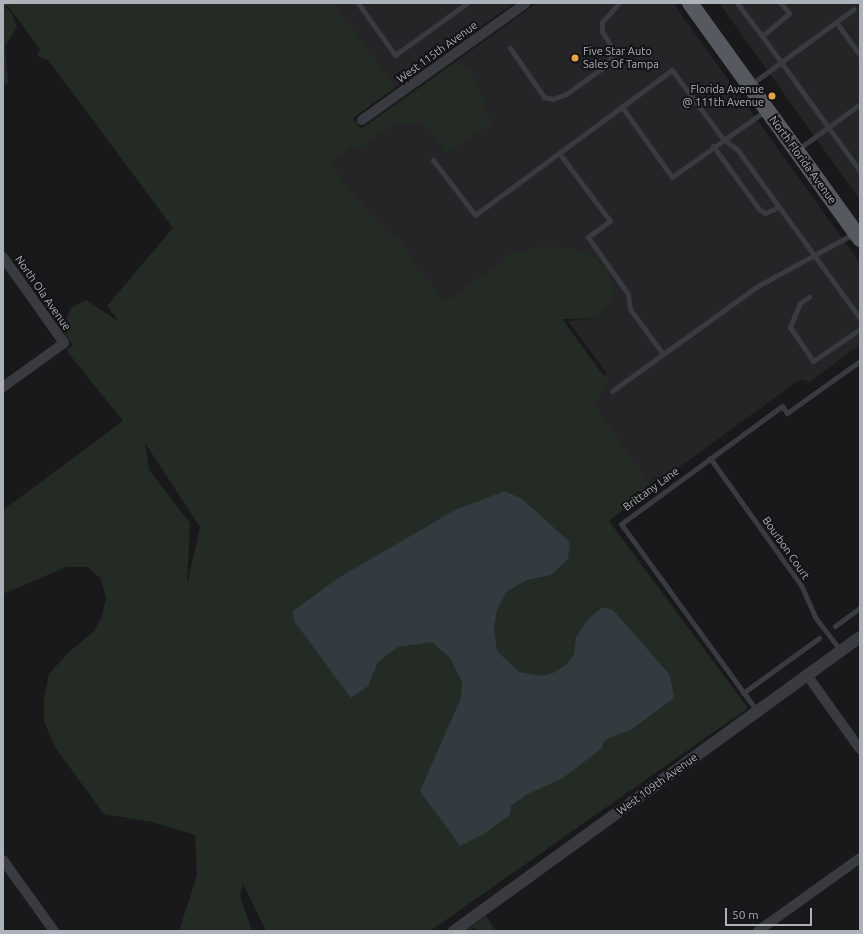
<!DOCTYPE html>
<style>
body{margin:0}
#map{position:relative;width:863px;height:934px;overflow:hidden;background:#19191b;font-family:Ubuntu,sans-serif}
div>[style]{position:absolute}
.built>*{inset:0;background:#252528}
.green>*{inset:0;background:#232b24}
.water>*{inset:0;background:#313b40}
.service>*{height:5px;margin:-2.5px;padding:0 2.5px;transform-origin:2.5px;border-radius:2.5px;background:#3a3b40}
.minor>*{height:10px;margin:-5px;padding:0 5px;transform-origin:5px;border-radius:5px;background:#3a3b40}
.tertiary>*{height:12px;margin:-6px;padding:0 6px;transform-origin:6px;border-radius:6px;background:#3a3b40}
.primary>*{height:16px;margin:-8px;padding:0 8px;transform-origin:8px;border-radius:8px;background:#56595f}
.dots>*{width:11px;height:11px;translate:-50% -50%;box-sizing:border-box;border:2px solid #141416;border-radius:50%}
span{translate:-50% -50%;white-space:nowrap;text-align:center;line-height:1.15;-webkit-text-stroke:4px #141416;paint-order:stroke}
.street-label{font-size:11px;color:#acb1ba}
.poi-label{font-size:11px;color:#acb1ba}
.left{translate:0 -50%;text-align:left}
.right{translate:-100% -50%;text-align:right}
.frame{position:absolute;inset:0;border:4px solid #acb1ba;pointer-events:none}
.scale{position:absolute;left:725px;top:908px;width:87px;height:18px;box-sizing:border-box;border:2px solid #acb1ba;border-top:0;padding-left:5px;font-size:12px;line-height:14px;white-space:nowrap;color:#acb1ba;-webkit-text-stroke:3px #141416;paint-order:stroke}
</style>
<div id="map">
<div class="built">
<i style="clip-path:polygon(334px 3px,514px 3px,396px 87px)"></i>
<i style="clip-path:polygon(537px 3px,673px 3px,860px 263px,860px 345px,808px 383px,805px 380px,799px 380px,648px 490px,577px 395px,607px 373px,568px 321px,598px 318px,614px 298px,453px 328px,337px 193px,330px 164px,353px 146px,359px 148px,392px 126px,423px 122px,493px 123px,471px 70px,455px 62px)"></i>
<i style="clip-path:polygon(719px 3px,860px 3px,860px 200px)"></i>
</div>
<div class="green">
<i style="clip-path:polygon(evenodd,3px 3px,334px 3px,396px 87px,353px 118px,361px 129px,455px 62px,471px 70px,493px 123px,446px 153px,423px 122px,392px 126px,359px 148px,353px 146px,331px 164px,331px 167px,378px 222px,404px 243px,417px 268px,446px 302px,514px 252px,516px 254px,538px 246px,569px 248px,592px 256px,608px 269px,614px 298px,598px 318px,562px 319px,609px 383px,593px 403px,652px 487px,609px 521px,748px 708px,430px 931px,266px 931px,243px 884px,240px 896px,252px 931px,179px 931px,197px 875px,195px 835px,152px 822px,104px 814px,54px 746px,44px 721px,44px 700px,49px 674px,69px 652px,94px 631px,102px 616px,106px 598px,101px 579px,88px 567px,66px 567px,3px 594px,3px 510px,123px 421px,66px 350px,73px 345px,61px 329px,71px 308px,86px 300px,119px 322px,126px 331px,107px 306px,173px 228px,48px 60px,37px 56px,40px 49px,8px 6px,5px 7px,11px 13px,17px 27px,5px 46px,8px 83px,3px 85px,3px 3px,145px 443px,200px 527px,187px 585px,190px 523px,149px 470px,145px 443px)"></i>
<i style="clip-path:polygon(486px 916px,496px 931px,479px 931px,475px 928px,465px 931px)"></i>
</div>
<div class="water">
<i style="clip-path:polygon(505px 491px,522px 499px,570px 542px,568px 559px,551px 575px,527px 580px,506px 592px,497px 610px,494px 628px,497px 651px,519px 672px,541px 676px,553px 673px,566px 665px,574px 655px,576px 637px,589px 618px,603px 607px,613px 610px,670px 675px,674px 698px,632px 729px,605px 740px,601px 749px,563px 778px,526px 795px,511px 806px,510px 815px,482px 835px,460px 846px,420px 791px,461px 698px,462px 682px,450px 658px,432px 642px,398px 647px,378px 662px,368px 686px,351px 698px,294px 621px,293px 611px,340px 577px,455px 510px)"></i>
</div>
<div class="service">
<i style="left:358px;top:3px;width:64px;rotate:54.6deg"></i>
<i style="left:395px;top:55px;width:89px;rotate:-35.8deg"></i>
<i style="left:737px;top:3px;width:41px;rotate:52.9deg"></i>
<i style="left:762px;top:36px;width:35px;rotate:-40deg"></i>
<i style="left:789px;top:13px;width:13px;rotate:-129deg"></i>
<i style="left:836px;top:22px;width:22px;rotate:-36deg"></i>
<i style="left:762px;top:36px;width:167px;rotate:54deg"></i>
<i style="left:510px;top:48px;width:60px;rotate:55.2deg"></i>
<i style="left:544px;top:97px;width:9px;rotate:13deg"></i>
<i style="left:553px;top:99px;width:14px;rotate:-21deg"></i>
<i style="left:566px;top:94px;width:43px;rotate:-35.5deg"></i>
<i style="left:601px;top:69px;width:18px;rotate:-49deg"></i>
<i style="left:613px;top:55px;width:5px;rotate:-90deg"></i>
<i style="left:613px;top:50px;width:22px;rotate:-120deg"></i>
<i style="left:602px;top:31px;width:9px;rotate:-90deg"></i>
<i style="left:602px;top:22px;width:25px;rotate:-48deg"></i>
<i style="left:750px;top:85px;width:107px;rotate:-36.2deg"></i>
<i style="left:836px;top:22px;width:41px;rotate:54deg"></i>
<i style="left:622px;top:107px;width:86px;rotate:54.5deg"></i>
<i style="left:672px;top:177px;width:114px;rotate:-35.4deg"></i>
<i style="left:713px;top:146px;width:78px;rotate:53.9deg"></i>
<i style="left:759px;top:209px;width:7px;rotate:34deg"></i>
<i style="left:765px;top:213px;width:15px;rotate:-23deg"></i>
<i style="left:797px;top:150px;width:78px;rotate:-36.1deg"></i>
<i style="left:559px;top:153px;width:140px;rotate:-36.3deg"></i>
<i style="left:672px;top:70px;width:86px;rotate:53.5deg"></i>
<i style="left:723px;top:139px;width:17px;rotate:36deg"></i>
<i style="left:737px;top:149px;width:209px;rotate:54deg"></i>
<i style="left:433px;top:160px;width:69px;rotate:52.6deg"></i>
<i style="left:475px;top:215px;width:104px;rotate:-36.4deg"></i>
<i style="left:559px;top:153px;width:85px;rotate:53.1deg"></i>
<i style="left:610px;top:221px;width:27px;rotate:144deg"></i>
<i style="left:588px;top:237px;width:70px;rotate:54.9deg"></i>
<i style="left:628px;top:294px;width:15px;rotate:82deg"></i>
<i style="left:630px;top:309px;width:56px;rotate:53.7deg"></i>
<i style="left:809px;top:297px;width:11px;rotate:146deg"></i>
<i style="left:800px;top:303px;width:26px;rotate:113deg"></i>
<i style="left:790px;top:327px;width:41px;rotate:55.9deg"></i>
<i style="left:813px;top:361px;width:57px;rotate:-34.2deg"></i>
<i style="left:612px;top:391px;width:178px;rotate:-35.8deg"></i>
<i style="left:756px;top:287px;width:111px;rotate:-28.7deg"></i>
<i style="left:710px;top:458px;width:156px;rotate:54.4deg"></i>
<i style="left:801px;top:585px;width:35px;rotate:66deg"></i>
<i style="left:815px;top:617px;width:43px;rotate:52.6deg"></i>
<i style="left:835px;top:626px;width:31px;rotate:-36deg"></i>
<i style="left:743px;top:693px;width:94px;rotate:-35.9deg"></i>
<i style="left:757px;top:711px;width:231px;rotate:-126deg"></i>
<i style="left:621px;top:524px;width:200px;rotate:-36.2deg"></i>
<i style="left:782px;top:406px;width:9px;rotate:54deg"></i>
<i style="left:787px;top:413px;width:90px;rotate:-35.5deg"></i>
</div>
<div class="minor">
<i style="left:362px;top:120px;width:201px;rotate:-35.5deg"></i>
<i style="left:3px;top:257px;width:105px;rotate:54.7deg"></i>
<i style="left:64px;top:343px;width:75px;rotate:144.2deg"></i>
<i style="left:807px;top:675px;width:91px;rotate:54.4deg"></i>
<i style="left:3px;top:860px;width:87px;rotate:54.3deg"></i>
<i style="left:758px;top:931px;width:125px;rotate:-35.6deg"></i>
</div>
<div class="tertiary">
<i style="left:454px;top:931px;width:501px;rotate:-35.91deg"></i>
</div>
<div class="primary">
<i style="left:690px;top:3px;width:291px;rotate:54.2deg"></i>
</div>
<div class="dots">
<i style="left:575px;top:58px;background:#e8a544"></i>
<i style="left:772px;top:96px;background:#e8a544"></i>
</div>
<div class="street-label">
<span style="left:437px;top:52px;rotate:-36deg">West 115th Avenue</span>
<span style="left:803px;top:160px;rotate:54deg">North Florida Avenue</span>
<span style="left:43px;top:293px;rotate:55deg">North Ola Avenue</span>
<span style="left:651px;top:489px;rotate:-36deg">Brittany Lane</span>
<span style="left:786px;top:548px;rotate:55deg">Bourbon Court</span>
<span style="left:657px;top:784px;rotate:-36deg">West 109th Avenue</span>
</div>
<div class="poi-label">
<span class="left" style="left:583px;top:58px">Five Star Auto<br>Sales Of Tampa</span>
<span class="right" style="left:764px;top:96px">Florida Avenue<br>@ 111th Avenue</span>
</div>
<div class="frame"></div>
<div class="scale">50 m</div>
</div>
